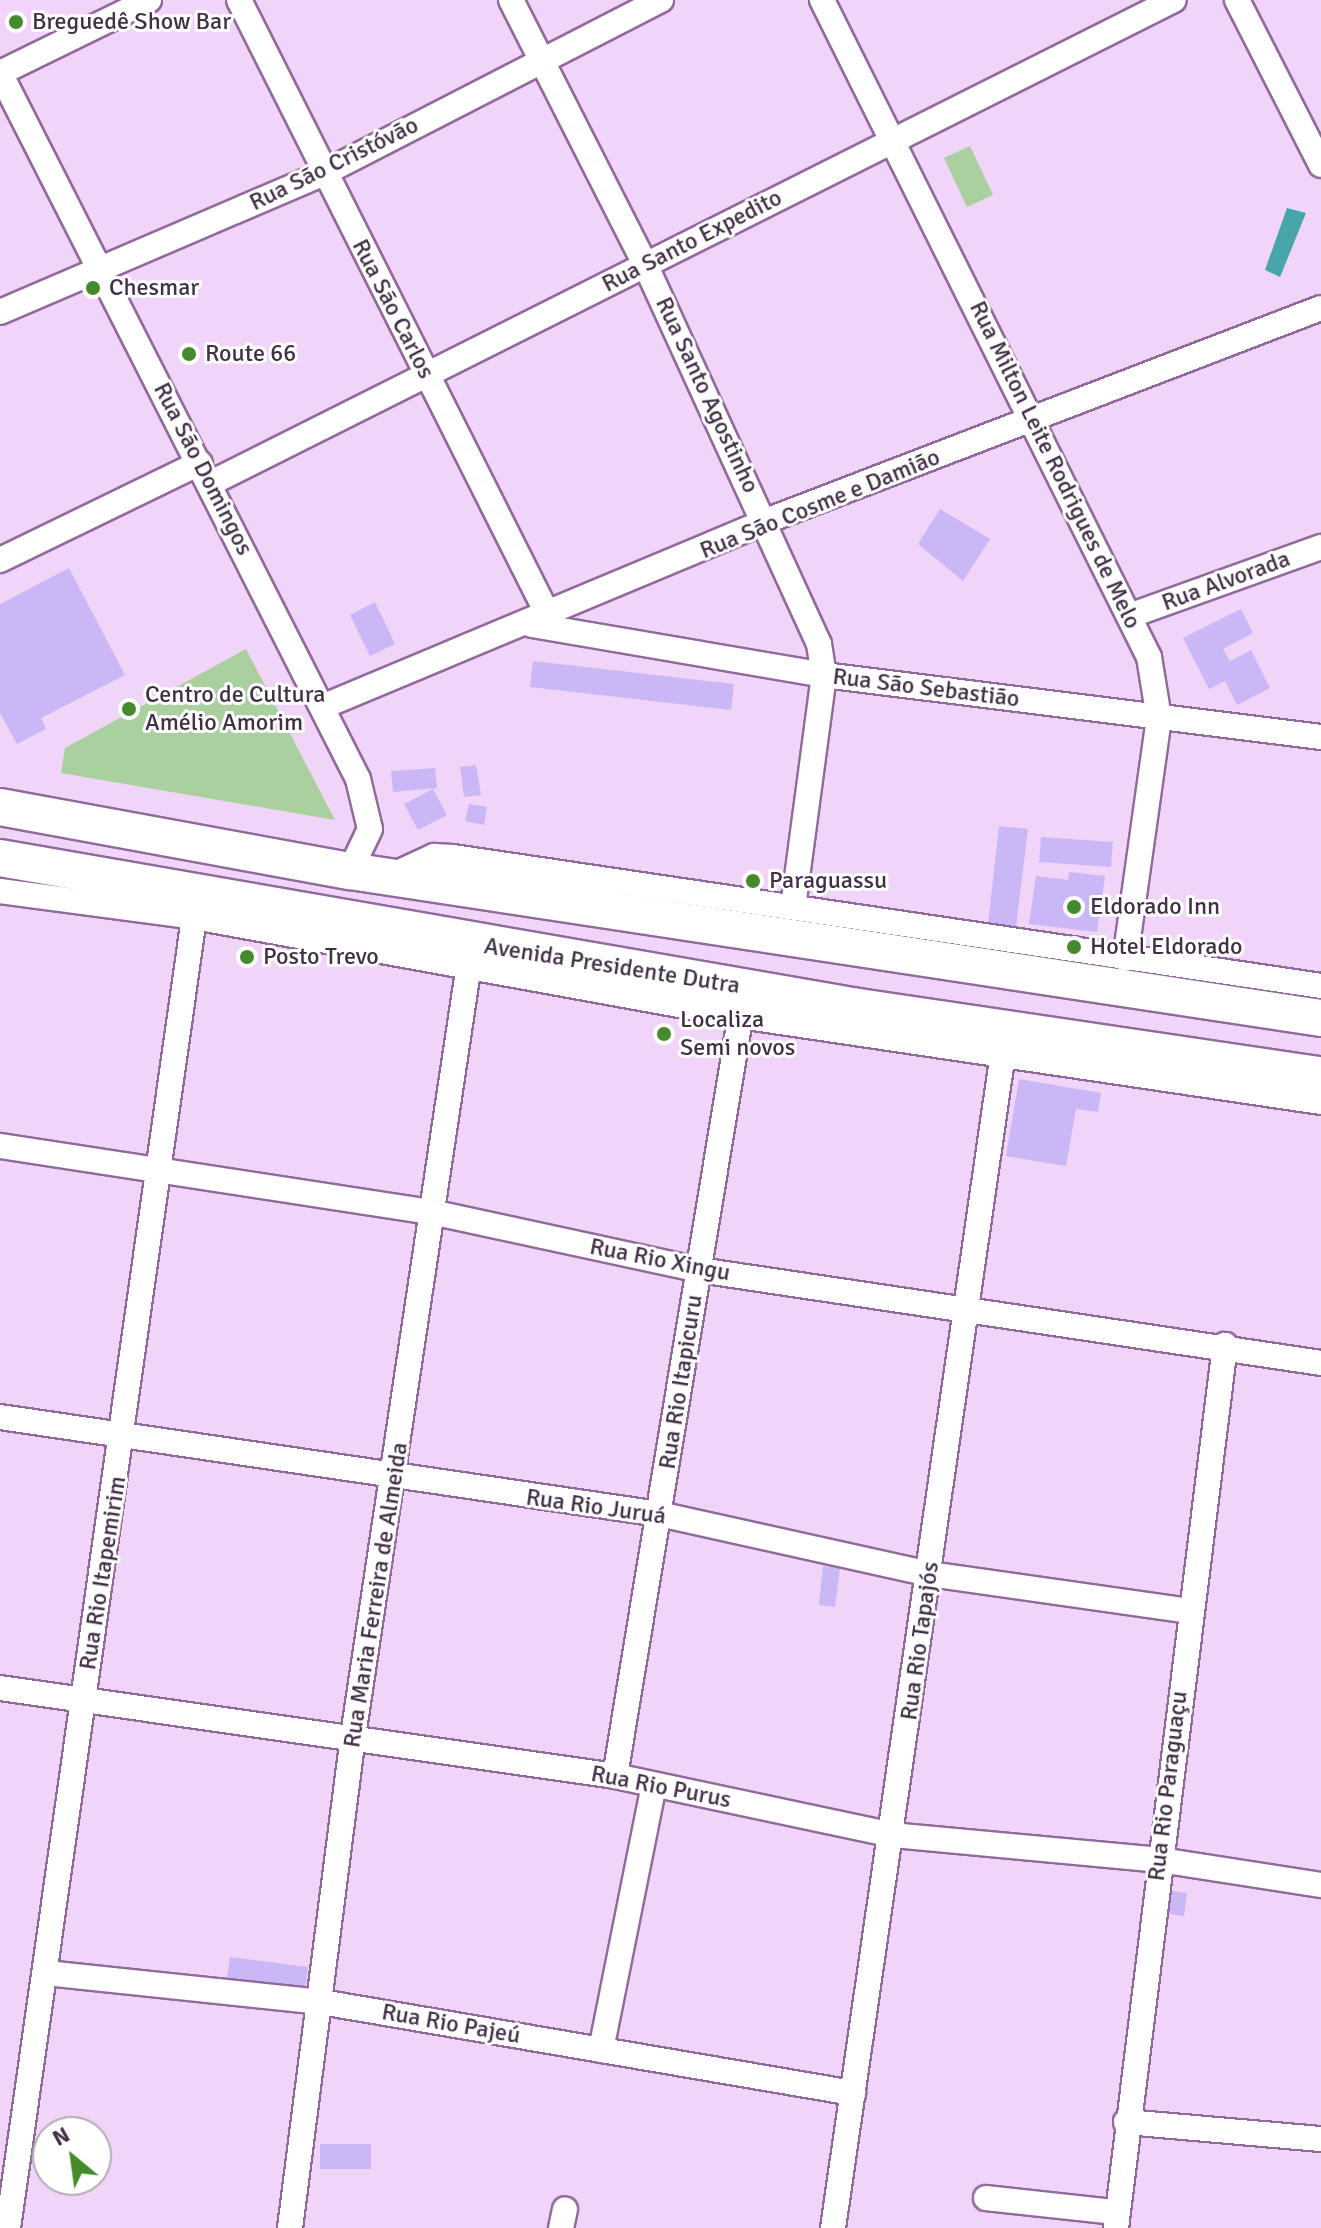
<!DOCTYPE html>
<meta charset="utf-8">
<style>
body{margin:0}
#map{position:relative;width:1321px;height:2228px;overflow:hidden;background:#f0d5f8;font-family:Signika,sans-serif}
div>[style]{position:absolute}
.green>*{inset:0;background:#aad09f}
.water>*{inset:0;background:#48a5a9}
.building>*{inset:0;background:#cab7f5}
.roads{filter:drop-shadow(2px 0 #92699d) drop-shadow(-2px 0 #92699d) drop-shadow(0 2px #92699d) drop-shadow(0 -2px #92699d)}
.minor>*{height:24px;margin:-12px;padding:0 12px;transform-origin:12px;border-radius:12px;background:#fff}
.highway>*{height:36px;margin:-18px;padding:0 18px;transform-origin:18px;border-radius:18px;background:#fff}
.dots>*{width:22px;height:22px;translate:-50% -50%;box-sizing:border-box;border:4px solid #fff;border-radius:50%}
span{translate:-50% -50%;white-space:nowrap;text-align:center;line-height:1.15;-webkit-text-stroke:6px #fff;paint-order:stroke}
.poi-label{font-size:24px;color:#423047}
.left{translate:0 -50%;text-align:left}
.street-label{font-size:24px;color:#423047}
.north{position:absolute;left:32px;top:2116px;width:80px;height:80px;box-sizing:border-box;background:#fff;border:2px solid #b3acb5;border-radius:50%;rotate:331deg;font-size:22px;font-weight:700;line-height:32px;text-align:center;color:#423047}
.north::after{content:'';display:block;margin:auto;width:28px;height:36px;background:#468a2e;clip-path:polygon(50% 0,100% 100%,50% 72%,0 100%)}
</style>
<div id="map">
<div class="green">
<i style="clip-path:polygon(970px 146px,993px 195px,967px 207px,944px 158px)"></i>
<i style="clip-path:polygon(246px 649px,335px 820px,61px 773px,65px 748px)"></i>
</div>
<div class="water">
<i style="clip-path:polygon(1287px 208px,1306px 213px,1280px 277px,1265px 270px)"></i>
</div>
<div class="building">
<i style="clip-path:polygon(940px 509px,990px 539px,963px 581px,918px 544px)"></i>
<i style="clip-path:polygon(69px 568px,125px 675px,41px 718px,46px 729px,17px 744px,0 713px,0 604px)"></i>
<i style="clip-path:polygon(375px 602px,395px 644px,370px 656px,350px 615px)"></i>
<i style="clip-path:polygon(1241px 609px,1253px 633px,1223px 649px,1230px 661px,1251px 650px,1270px 688px,1237px 705px,1225px 681px,1209px 689px,1183px 638px)"></i>
<i style="clip-path:polygon(533px 661px,734px 684px,731px 710px,530px 687px)"></i>
<i style="clip-path:polygon(476px 765px,481px 795px,464px 797px,460px 767px)"></i>
<i style="clip-path:polygon(435px 768px,437px 788px,393px 792px,391px 771px)"></i>
<i style="clip-path:polygon(433px 789px,447px 815px,418px 830px,404px 804px)"></i>
<i style="clip-path:polygon(469px 804px,487px 807px,484px 825px,465px 821px)"></i>
<i style="clip-path:polygon(999px 826px,1028px 829px,1016px 927px,988px 924px)"></i>
<i style="clip-path:polygon(1041px 837px,1113px 842px,1111px 867px,1039px 862px)"></i>
<i style="clip-path:polygon(1069px 872px,1105px 876px,1097px 932px,1029px 924px,1036px 876px,1068px 880px)"></i>
<i style="clip-path:polygon(1019px 1079px,1101px 1093px,1098px 1112px,1076px 1109px,1066px 1166px,1006px 1156px)"></i>
<i style="clip-path:polygon(823px 1566px,840px 1568px,835px 1607px,819px 1605px)"></i>
<i style="clip-path:polygon(1165px 1890px,1187px 1893px,1184px 1916px,1162px 1913px)"></i>
<i style="clip-path:polygon(230px 1957px,308px 1967px,304px 1996px,226px 1986px)"></i>
<i style="clip-path:polygon(320px 2144px,371px 2144px,371px 2169px,320px 2169px)"></i>
</div>
<div class="roads">
<div class="minor">
<i style="left:239px;top:0;width:690px;rotate:63.32deg"></i>
<i style="left:511px;top:0;width:296px;rotate:63.1deg"></i>
<i style="left:645px;top:264px;width:418px;rotate:65.4deg"></i>
<i style="left:819px;top:644px;width:31px;rotate:81deg"></i>
<i style="left:824px;top:675px;width:233px;rotate:97.6deg"></i>
<i style="left:822px;top:0;width:734px;rotate:63.54deg"></i>
<i style="left:1149px;top:657px;width:62px;rotate:80.7deg"></i>
<i style="left:1159px;top:718px;width:243px;rotate:98deg"></i>
<i style="left:1237px;top:0;width:185px;rotate:63deg"></i>
<i style="left:0;top:73px;width:792px;rotate:63.11deg"></i>
<i style="left:358px;top:779px;width:51px;rotate:76.5deg"></i>
<i style="left:370px;top:829px;width:47px;rotate:115.5deg"></i>
<i style="left:0;top:73px;width:166px;rotate:-26.1deg"></i>
<i style="left:0;top:312px;width:353px;rotate:-23.2deg"></i>
<i style="left:324px;top:173px;width:379px;rotate:-27.2deg"></i>
<i style="left:211px;top:483px;width:1077px;rotate:-26.64deg"></i>
<i style="left:0;top:560px;width:222px;rotate:-25.9deg"></i>
<i style="left:1132px;top:615px;width:201px;rotate:-19.8deg"></i>
<i style="left:532px;top:625px;width:296px;rotate:9.7deg"></i>
<i style="left:824px;top:675px;width:501px;rotate:7.11deg"></i>
<i style="left:322px;top:707px;width:481px;rotate:-22.7deg"></i>
<i style="left:766px;top:521px;width:594px;rotate:-21deg"></i>
<i style="left:389px;top:877px;width:50px;rotate:-25deg"></i>
<i style="left:434px;top:856px;width:19px;rotate:3deg"></i>
<i style="left:453px;top:857px;width:878px;rotate:8.45deg"></i>
<i style="left:0;top:891px;width:196px;rotate:7.6deg"></i>
<i style="left:194px;top:917px;width:555px;rotate:10.28deg"></i>
<i style="left:740px;top:1016px;width:587px;rotate:8.42deg"></i>
<i style="left:0;top:1146px;width:441px;rotate:8.7deg"></i>
<i style="left:436px;top:1213px;width:269px;rotate:12.2deg"></i>
<i style="left:699px;top:1270px;width:629px;rotate:8.5deg"></i>
<i style="left:0;top:1417px;width:666px;rotate:8.37deg"></i>
<i style="left:659px;top:1514px;width:278px;rotate:12.5deg"></i>
<i style="left:930px;top:1574px;width:262px;rotate:8.1deg"></i>
<i style="left:0;top:1688px;width:621px;rotate:8.14deg"></i>
<i style="left:615px;top:1776px;width:283px;rotate:12deg"></i>
<i style="left:892px;top:1835px;width:269px;rotate:5.3deg"></i>
<i style="left:1160px;top:1860px;width:163px;rotate:8.8deg"></i>
<i style="left:615px;top:1776px;width:785px;rotate:-80.62deg"></i>
<i style="left:46px;top:1973px;width:277px;rotate:6deg"></i>
<i style="left:321px;top:2002px;width:540px;rotate:9.71deg"></i>
<i style="left:601px;top:2050px;width:270px;rotate:-78.7deg"></i>
<i style="left:1126px;top:2122px;width:196px;rotate:5deg"></i>
<i style="left:986px;top:2198px;width:130px;rotate:6.2deg"></i>
<i style="left:8px;top:2228px;width:1324px;rotate:-81.92deg"></i>
<i style="left:290px;top:2228px;width:496px;rotate:-82.7deg"></i>
<i style="left:353px;top:1736px;width:781px;rotate:-81.45deg"></i>
<i style="left:561px;top:2228px;width:19px;rotate:-78deg"></i>
<i style="left:833px;top:2228px;width:1187px;rotate:-81.77deg"></i>
<i style="left:1116px;top:2228px;width:890px;rotate:-82.96deg"></i>
</div>
<div class="highway">
<i style="left:0;top:807px;width:356px;rotate:10.4deg"></i>
<i style="left:350px;top:871px;width:982px;rotate:8.61deg"></i>
<i style="left:0;top:858px;width:871px;rotate:9.85deg"></i>
<i style="left:858px;top:1007px;width:468px;rotate:8.4deg"></i>
</div>
</div>
<div class="dots">
<i style="left:16px;top:22px;background:#468a2e"></i>
<i style="left:93px;top:288px;background:#468a2e"></i>
<i style="left:189px;top:354px;background:#468a2e"></i>
<i style="left:129px;top:709px;background:#468a2e"></i>
<i style="left:753px;top:881px;background:#468a2e"></i>
<i style="left:1074px;top:907px;background:#468a2e"></i>
<i style="left:1074px;top:947px;background:#468a2e"></i>
<i style="left:247px;top:957px;background:#468a2e"></i>
<i style="left:664px;top:1034px;background:#468a2e"></i>
</div>
<div class="poi-label">
<span class="left" style="left:32px;top:22px">Breguedê Show Bar</span>
<span class="left" style="left:109px;top:288px">Chesmar</span>
<span class="left" style="left:205px;top:354px">Route 66</span>
<span class="left" style="left:145px;top:709px">Centro de Cultura<br>Amélio Amorim</span>
<span class="left" style="left:769px;top:881px">Paraguassu</span>
<span class="left" style="left:1090px;top:907px">Eldorado Inn</span>
<span class="left" style="left:1090px;top:947px">Hotel Eldorado</span>
<span class="left" style="left:263px;top:957px">Posto Trevo</span>
<span class="left" style="left:680px;top:1034px">Localiza<br>Semi novos</span>
</div>
<div class="street-label">
<span style="left:334px;top:164px;rotate:-26deg">Rua São Cristóvão</span>
<span style="left:692px;top:241px;rotate:-27deg">Rua Santo Expedito</span>
<span style="left:393px;top:309px;rotate:63deg">Rua São Carlos</span>
<span style="left:707px;top:395px;rotate:65deg">Rua Santo Agostinho</span>
<span style="left:1055px;top:465px;rotate:64deg">Rua Milton Leite Rodrigues de Melo</span>
<span style="left:203px;top:469px;rotate:63deg">Rua São Domingos</span>
<span style="left:820px;top:504px;rotate:-22deg">Rua São Cosme e Damião</span>
<span style="left:1226px;top:581px;rotate:-20deg">Rua Alvorada</span>
<span style="left:926px;top:688px;rotate:7deg">Rua São Sebastião</span>
<span style="left:612px;top:966px;rotate:9deg">Avenida Presidente Dutra</span>
<span style="left:660px;top:1260px;rotate:11deg">Rua Rio Xingu</span>
<span style="left:681px;top:1382px;rotate:-81deg">Rua Rio Itapicuru</span>
<span style="left:596px;top:1507px;rotate:8deg">Rua Rio Juruá</span>
<span style="left:103px;top:1573px;rotate:-81deg">Rua Rio Itapemirim</span>
<span style="left:376px;top:1595px;rotate:-81deg">Rua Maria Ferreira de Almeida</span>
<span style="left:920px;top:1641px;rotate:-82deg">Rua Rio Tapajós</span>
<span style="left:1168px;top:1786px;rotate:-83deg">Rua Rio Paraguaçu</span>
<span style="left:661px;top:1787px;rotate:11deg">Rua Rio Purus</span>
<span style="left:451px;top:2024px;rotate:10deg">Rua Rio Pajeú</span>
</div>
<div class="north">N</div>
</div>
